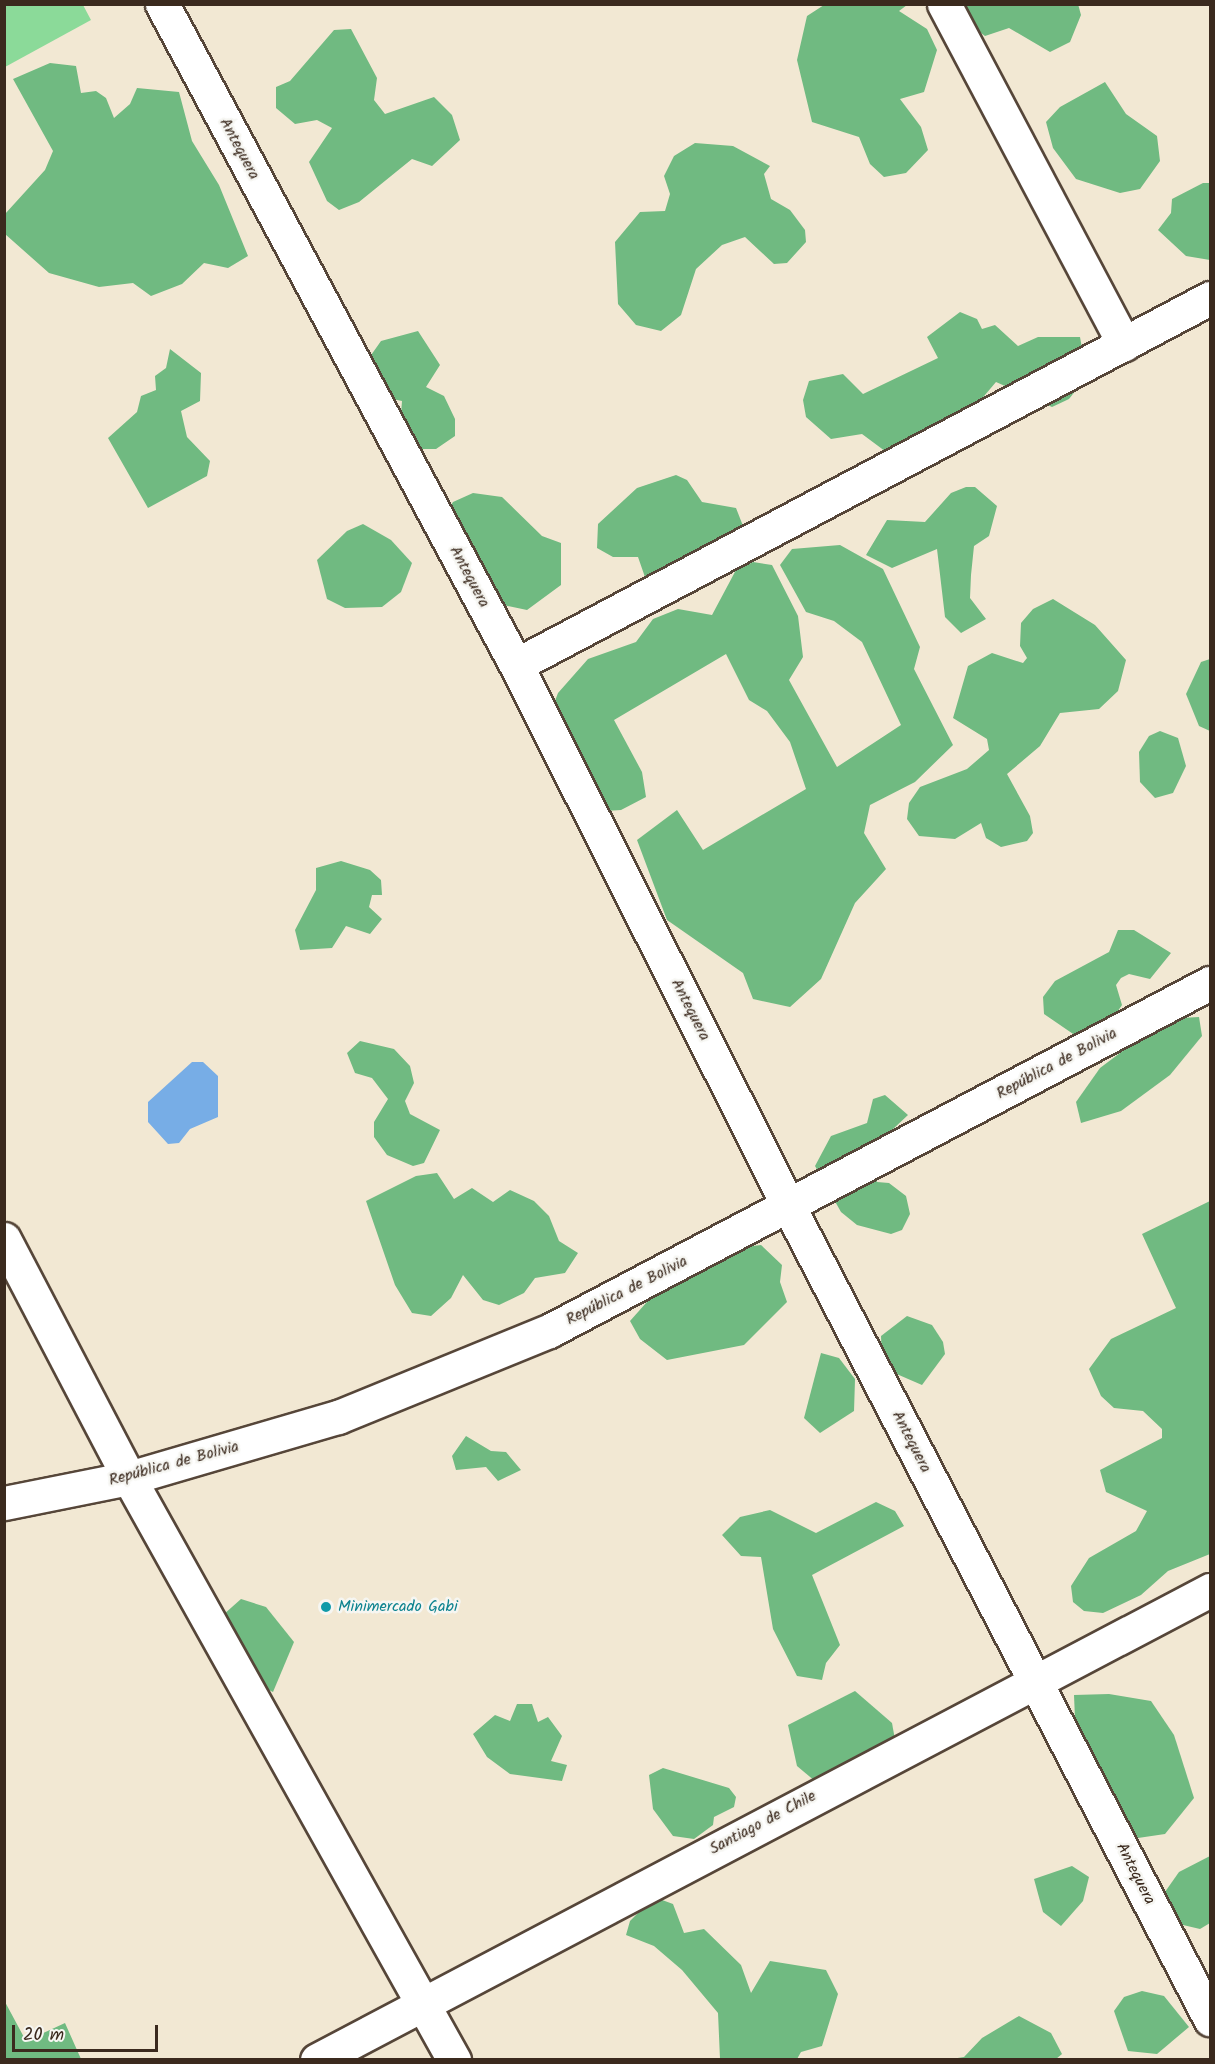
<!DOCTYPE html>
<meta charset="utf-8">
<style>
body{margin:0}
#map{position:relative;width:1215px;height:2064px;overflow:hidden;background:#f2e8d3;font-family:Kalam,sans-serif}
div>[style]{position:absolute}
.green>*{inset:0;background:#8bda99}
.forest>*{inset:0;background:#70ba81}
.water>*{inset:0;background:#77ade6}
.roads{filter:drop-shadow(2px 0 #564639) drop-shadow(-2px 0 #564639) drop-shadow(0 2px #564639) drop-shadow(0 -2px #564639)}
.minor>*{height:33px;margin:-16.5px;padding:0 16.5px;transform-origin:16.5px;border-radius:16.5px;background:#fff}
.dots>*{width:16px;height:16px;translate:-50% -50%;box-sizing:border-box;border:3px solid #f6f6f2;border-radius:50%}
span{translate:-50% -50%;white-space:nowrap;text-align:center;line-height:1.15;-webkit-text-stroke:5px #f6f6f2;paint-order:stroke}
.street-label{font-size:16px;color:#3b2a1e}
.culture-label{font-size:16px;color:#0d838f}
.left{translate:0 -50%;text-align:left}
.frame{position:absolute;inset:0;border:6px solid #3b2a1e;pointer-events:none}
.scale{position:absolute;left:12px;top:2025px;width:146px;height:27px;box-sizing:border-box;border:3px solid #3b2a1e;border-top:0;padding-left:8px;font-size:18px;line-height:21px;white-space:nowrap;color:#3b2a1e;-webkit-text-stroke:4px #f6f6f2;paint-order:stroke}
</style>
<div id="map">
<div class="green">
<i style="clip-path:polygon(5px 4px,83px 5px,91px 20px,5px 67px)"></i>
</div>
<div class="forest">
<i style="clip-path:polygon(1078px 4px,1081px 15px,1070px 42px,1050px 52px,1009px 28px,985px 36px,965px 21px,961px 5px)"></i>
<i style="clip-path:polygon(824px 5px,907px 5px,899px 11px,927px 29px,937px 50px,924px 92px,900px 99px,921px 127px,928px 150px,906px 173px,884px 177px,870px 164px,859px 137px,812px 122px,797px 60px,807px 16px)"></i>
<i style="clip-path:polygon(351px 29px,377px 78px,374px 100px,385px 114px,434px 97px,452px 115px,460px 140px,432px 166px,412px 159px,359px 202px,339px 210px,327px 201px,309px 162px,332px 128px,317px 120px,295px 124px,276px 108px,276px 87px,290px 81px,334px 30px)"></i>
<i style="clip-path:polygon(50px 63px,76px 66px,81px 93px,96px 91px,106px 98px,114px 118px,130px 104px,137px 88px,179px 92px,192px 141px,219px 185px,248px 256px,228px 268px,204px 263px,182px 284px,151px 296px,133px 283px,99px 287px,49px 273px,5px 234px,5px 214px,45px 170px,53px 151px,13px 79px)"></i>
<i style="clip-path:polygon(1105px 82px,1126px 114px,1157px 136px,1160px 161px,1140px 189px,1120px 193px,1076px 179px,1053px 148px,1046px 122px,1060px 107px)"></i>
<i style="clip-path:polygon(695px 143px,733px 146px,770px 166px,764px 174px,771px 199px,790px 210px,805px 230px,806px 242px,787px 263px,774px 264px,745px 237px,722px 245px,696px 269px,681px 315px,661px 331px,636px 325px,618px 304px,615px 242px,640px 212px,665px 211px,670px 194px,664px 176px,674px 156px)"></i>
<i style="clip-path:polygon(1203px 183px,1210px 183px,1210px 260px,1186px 256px,1158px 230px,1171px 213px,1172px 199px)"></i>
<i style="clip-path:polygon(960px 312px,977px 319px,982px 329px,995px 325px,1018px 346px,1038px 337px,1080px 337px,1087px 376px,1069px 399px,1052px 407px,996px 382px,979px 402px,897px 460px,862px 434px,831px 439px,806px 417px,803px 400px,809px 381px,843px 374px,863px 394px,938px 358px,927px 337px)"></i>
<i style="clip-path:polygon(418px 331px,440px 365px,426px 387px,444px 396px,455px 419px,455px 436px,436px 449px,416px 449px,400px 428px,402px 401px,383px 397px,369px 358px,381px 341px)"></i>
<i style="clip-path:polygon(170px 349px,201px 373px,200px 401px,181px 411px,187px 437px,210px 461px,207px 476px,148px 508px,108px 438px,137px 412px,141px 396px,156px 390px,155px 376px,166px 368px)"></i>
<i style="clip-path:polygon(676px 475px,687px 480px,702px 502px,736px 508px,745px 531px,646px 580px,638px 557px,613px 557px,597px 548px,598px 524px,637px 488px)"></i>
<i style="clip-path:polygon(966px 487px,975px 487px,997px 506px,989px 536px,974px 546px,971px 575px,970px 598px,986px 619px,961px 633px,945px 617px,937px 549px,892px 568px,866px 555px,887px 520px,925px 522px,951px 493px)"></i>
<i style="clip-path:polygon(473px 493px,502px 497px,542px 536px,561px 543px,561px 585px,527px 610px,498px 604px,445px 515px,453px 502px)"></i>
<i style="clip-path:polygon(363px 524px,391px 540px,412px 563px,401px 592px,382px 607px,345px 608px,327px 599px,317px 560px,347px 531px)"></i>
<i style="clip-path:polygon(840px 545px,883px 569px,920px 647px,914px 669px,953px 745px,915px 782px,870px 805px,864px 833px,886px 869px,855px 903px,821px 979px,790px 1007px,753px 999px,743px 973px,667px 920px,637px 840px,677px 810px,703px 850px,806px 789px,790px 742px,767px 711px,749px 700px,726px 654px,614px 720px,642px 772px,646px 797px,621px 810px,605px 811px,550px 714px,558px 693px,588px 659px,636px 642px,653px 619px,678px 609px,712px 615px,736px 570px,753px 562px,772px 565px,798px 616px,803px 657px,789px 680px,837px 767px,901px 725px,862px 642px,834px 621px,806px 612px,780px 565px,792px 549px)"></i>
<i style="clip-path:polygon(1053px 599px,1095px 625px,1126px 660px,1118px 691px,1099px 709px,1060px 713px,1040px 746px,1007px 774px,1030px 816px,1033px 833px,1027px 841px,1001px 847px,986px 838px,981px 823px,955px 839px,919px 836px,907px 819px,909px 803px,920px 787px,967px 769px,989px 750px,987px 739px,953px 718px,968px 666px,992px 653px,1023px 663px,1027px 658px,1020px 646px,1021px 623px,1033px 609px)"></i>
<i style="clip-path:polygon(1210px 659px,1210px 731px,1199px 726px,1186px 694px,1201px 662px)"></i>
<i style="clip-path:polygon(1160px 731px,1178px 738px,1186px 766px,1173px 793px,1155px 798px,1140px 782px,1139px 752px,1149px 736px)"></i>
<i style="clip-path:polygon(341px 861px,370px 870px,381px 880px,382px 895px,372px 895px,369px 907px,382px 919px,370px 934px,346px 926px,332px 948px,300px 950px,295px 930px,316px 890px,316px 868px)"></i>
<i style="clip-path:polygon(1118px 930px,1134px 930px,1171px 953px,1150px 979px,1129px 974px,1121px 978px,1116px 985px,1122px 1005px,1111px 1021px,1079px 1038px,1044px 1014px,1043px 997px,1055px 981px,1109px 952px)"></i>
<i style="clip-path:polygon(1199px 1017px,1202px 1036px,1170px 1075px,1121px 1111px,1081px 1123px,1076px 1102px,1100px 1068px,1144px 1035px,1181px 1018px)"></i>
<i style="clip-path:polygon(360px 1041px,394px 1049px,410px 1066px,414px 1083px,405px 1101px,410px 1114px,440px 1130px,424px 1163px,413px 1166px,387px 1155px,374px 1137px,374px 1122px,388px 1099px,372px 1078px,355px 1073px,347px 1053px)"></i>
<i style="clip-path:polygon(885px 1095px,908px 1115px,892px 1130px,899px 1139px,874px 1170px,877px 1182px,889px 1183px,906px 1196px,910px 1214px,902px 1230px,891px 1234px,857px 1225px,841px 1212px,815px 1166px,831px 1136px,867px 1123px,873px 1099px)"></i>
<i style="clip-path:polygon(437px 1173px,454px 1199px,472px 1188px,493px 1202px,510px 1190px,534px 1201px,549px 1216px,559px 1241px,578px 1253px,565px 1273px,535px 1278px,524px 1293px,499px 1305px,483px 1300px,463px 1275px,451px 1298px,431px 1316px,412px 1313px,395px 1285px,366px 1201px,416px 1176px)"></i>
<i style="clip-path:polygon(1210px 1201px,1210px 1554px,1168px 1571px,1141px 1595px,1103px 1613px,1084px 1611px,1073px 1602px,1071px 1586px,1089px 1558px,1136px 1531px,1147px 1511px,1106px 1492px,1100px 1470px,1162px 1438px,1162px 1429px,1143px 1411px,1114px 1408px,1101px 1396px,1089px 1369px,1111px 1339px,1176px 1308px,1142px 1234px)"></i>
<i style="clip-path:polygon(761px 1245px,782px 1265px,780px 1282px,787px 1302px,744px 1345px,667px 1360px,640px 1339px,630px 1321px,662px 1285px,744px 1247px)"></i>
<i style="clip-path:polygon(907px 1316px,932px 1325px,943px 1342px,945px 1354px,922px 1385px,892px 1372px,882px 1359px,881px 1336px)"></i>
<i style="clip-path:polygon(821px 1353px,839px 1358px,855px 1379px,854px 1411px,820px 1433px,804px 1418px)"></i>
<i style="clip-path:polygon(466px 1436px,491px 1451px,506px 1452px,521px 1470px,498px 1481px,486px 1467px,456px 1470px,452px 1456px)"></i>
<i style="clip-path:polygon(876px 1502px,895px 1511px,904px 1526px,812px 1575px,840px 1645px,826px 1663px,822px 1680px,797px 1676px,773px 1629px,761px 1557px,741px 1556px,722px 1535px,740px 1517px,770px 1510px,816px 1533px)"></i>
<i style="clip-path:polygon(241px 1599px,266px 1607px,294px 1642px,273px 1692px,218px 1665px,223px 1615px)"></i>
<i style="clip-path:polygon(855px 1691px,892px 1723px,899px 1762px,828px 1792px,797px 1766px,788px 1725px)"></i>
<i style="clip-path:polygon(1109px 1694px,1151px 1701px,1174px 1735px,1194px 1798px,1165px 1834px,1138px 1838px,1076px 1743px,1074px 1695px)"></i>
<i style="clip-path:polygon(517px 1704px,532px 1704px,538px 1722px,548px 1717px,562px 1736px,551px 1761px,567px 1765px,562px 1781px,510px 1774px,487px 1757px,473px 1734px,495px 1715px,510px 1721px)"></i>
<i style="clip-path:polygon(663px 1768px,729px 1788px,736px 1797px,734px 1807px,714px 1817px,713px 1825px,694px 1839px,673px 1836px,653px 1809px,649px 1775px)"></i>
<i style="clip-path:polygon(1210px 1856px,1210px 1923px,1200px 1929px,1166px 1921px,1160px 1899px,1179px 1872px)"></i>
<i style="clip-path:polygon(1072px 1866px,1089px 1877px,1083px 1901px,1061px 1926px,1043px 1912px,1034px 1879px)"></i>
<i style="clip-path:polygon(654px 1897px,673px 1904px,684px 1933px,704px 1929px,741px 1965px,751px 1993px,770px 1961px,826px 1970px,838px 1994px,822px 2046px,801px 2052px,797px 2059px,720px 2059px,718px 2013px,682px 1970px,654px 1946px,626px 1935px,630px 1921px)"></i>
<i style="clip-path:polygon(1142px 1991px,1164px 1996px,1189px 2027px,1157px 2054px,1128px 2051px,1114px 2011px,1124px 1997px)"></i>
<i style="clip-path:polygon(4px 2000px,26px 2041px,65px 2023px,81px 2059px,5px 2059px)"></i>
<i style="clip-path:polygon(1019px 2016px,1051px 2033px,1062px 2054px,1056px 2059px,951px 2059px,964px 2057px,982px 2038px)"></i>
</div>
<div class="water">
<i style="clip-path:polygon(192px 1062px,203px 1062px,218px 1076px,218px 1117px,190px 1129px,179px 1143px,168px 1144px,148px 1122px,148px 1102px)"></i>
</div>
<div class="roads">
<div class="minor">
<i style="left:162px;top:4px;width:750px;rotate:61.83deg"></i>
<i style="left:516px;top:665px;width:607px;rotate:63.27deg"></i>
<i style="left:789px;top:1207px;width:915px;rotate:62.59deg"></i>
<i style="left:944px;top:4px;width:385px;rotate:62.1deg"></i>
<i style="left:516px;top:665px;width:785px;rotate:-27.87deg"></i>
<i style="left:4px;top:1239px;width:270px;rotate:62.4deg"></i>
<i style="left:129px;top:1478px;width:667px;rotate:60.82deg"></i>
<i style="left:4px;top:1503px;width:127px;rotate:-11.3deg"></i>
<i style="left:129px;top:1478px;width:218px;rotate:-16.3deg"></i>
<i style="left:338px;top:1417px;width:228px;rotate:-22.2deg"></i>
<i style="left:549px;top:1331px;width:747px;rotate:-27.77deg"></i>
<i style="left:317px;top:2060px;width:1009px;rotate:-27.76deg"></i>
</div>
</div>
<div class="dots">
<i style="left:326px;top:1607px;background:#0f9aa8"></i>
</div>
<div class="street-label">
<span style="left:239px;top:149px;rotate:62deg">Antequera</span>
<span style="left:469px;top:577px;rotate:62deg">Antequera</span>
<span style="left:690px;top:1010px;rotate:63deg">Antequera</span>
<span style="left:1057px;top:1064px;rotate:-28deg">República de Bolivia</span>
<span style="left:627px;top:1291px;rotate:-27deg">República de Bolivia</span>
<span style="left:911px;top:1442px;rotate:63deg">Antequera</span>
<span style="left:174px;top:1464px;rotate:-15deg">República de Bolivia</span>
<span style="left:763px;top:1823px;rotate:-28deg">Santiago de Chile</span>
<span style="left:1135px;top:1874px;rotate:63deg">Antequera</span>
</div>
<div class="culture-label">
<span class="left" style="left:338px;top:1607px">Minimercado Gabi</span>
</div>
<div class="frame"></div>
<div class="scale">20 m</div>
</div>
